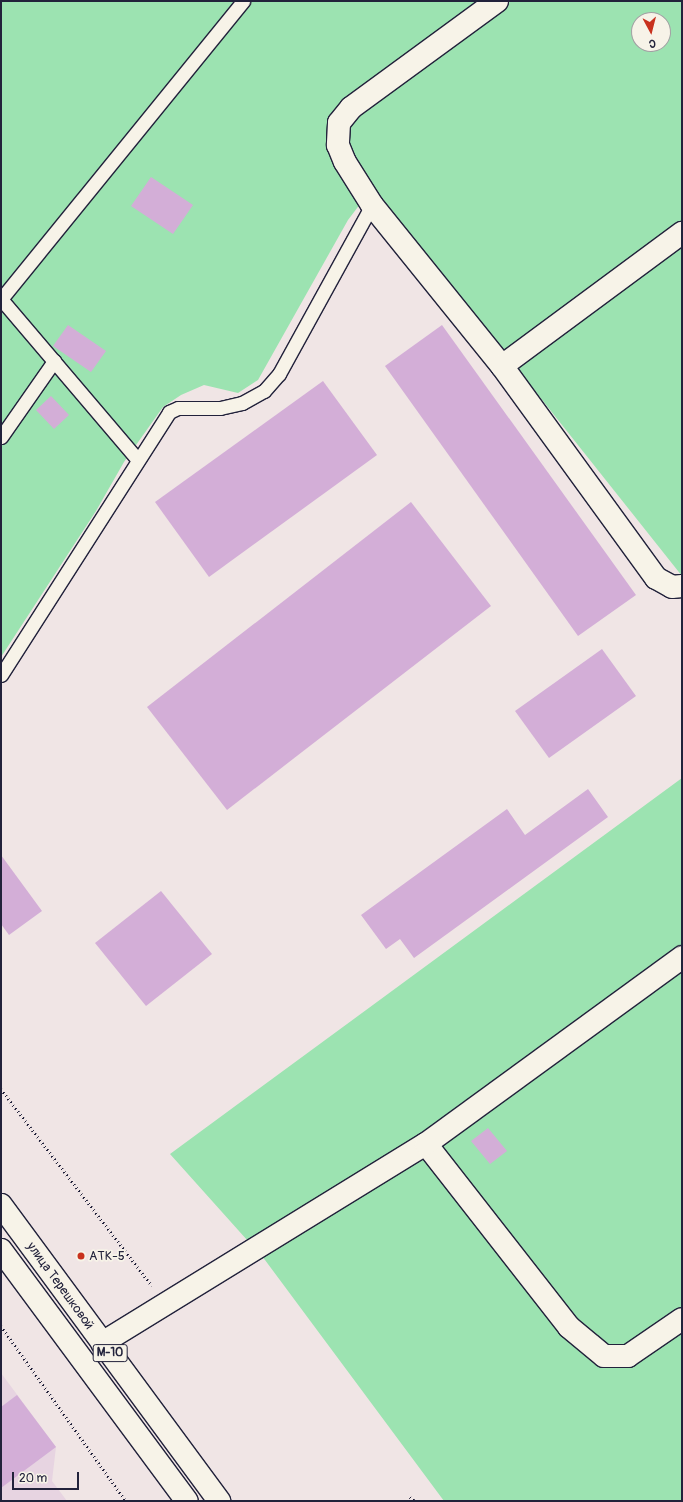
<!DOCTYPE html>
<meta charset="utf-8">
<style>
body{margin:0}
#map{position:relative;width:683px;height:1502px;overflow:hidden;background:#f0e5e5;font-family:Pangolin,sans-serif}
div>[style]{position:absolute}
.built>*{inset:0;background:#e7d4e1}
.green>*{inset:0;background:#9ce3b1}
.building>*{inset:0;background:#d3aed7}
.path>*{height:2.5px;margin-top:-1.25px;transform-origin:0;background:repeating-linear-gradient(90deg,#22223b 0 1px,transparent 0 4px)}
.roads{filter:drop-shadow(1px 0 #22223b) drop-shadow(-1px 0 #22223b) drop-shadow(0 1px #22223b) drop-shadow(0 -1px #22223b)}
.lane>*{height:13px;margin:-6.5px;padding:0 6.5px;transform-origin:6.5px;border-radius:6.5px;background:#f7f3e8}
.street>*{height:22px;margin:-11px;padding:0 11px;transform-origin:11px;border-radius:11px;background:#f7f3e8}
.highway>*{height:22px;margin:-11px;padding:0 11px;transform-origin:11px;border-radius:11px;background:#f7f3e8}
.dots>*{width:11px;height:11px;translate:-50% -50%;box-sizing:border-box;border:2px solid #f7f3e8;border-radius:50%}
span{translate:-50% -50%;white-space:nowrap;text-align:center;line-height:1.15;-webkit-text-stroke:3.5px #f7f3e8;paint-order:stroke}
.shield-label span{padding:1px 3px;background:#f7f3e8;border:1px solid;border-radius:3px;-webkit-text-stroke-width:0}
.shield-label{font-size:12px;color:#22223b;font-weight:700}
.poi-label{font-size:13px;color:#22223b}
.left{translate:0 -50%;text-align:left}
.street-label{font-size:13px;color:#22223b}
.frame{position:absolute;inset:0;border:2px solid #22223b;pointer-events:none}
.north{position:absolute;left:631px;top:12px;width:40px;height:40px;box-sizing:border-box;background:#f7f3e8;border:1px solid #a29fa3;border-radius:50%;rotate:173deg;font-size:11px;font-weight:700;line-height:16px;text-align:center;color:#22223b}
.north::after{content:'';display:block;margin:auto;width:14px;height:18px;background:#c8321e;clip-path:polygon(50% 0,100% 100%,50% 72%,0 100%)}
.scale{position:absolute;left:12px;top:1472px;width:67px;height:18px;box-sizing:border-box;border:2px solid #22223b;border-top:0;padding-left:5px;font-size:12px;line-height:14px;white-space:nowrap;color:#22223b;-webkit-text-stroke:3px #f7f3e8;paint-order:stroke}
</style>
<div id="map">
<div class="built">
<i style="clip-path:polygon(1px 1373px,56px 1447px,52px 1481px,67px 1501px,1px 1501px)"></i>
</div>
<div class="green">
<i style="clip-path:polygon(evenodd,1px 1px,682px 1px,682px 576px,373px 187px,348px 220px,258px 380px,238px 393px,204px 385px,181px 395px,163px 407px,124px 462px,96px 511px,1px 657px,1px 1px,639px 20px,663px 20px,663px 44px,639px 44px,639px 20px)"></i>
<i style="clip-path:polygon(682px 778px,682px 1501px,444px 1501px,265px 1260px,170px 1154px)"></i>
</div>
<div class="building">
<i style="clip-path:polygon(151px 177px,193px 205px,173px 234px,131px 206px)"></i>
<i style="clip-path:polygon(68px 325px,106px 351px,91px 372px,53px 346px)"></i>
<i style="clip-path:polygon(442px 325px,636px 595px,578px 636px,385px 366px)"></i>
<i style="clip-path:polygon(323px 381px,377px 455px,209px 577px,155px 502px)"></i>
<i style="clip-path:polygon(51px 396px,69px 415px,54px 429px,36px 410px)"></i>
<i style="clip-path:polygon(411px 502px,491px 606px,227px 810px,147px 707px)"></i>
<i style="clip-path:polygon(602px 649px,636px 696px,549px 758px,515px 711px)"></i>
<i style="clip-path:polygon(588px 789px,608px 817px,414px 958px,400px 939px,386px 949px,361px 915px,507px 809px,525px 835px)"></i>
<i style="clip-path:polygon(1px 855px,42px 911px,9px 935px,1px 924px)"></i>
<i style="clip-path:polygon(161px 891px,212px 954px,146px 1006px,95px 943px)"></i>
<i style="clip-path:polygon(488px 1128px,507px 1151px,490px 1164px,471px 1141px)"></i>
<i style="clip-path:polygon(17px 1395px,56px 1447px,1px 1488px,1px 1407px)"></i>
</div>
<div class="path">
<i style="left:1px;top:1089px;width:248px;rotate:52.5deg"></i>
<i style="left:1px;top:1326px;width:215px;rotate:54.5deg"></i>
<i style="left:410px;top:1497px;width:6px;rotate:39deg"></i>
</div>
<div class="roads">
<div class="lane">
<i style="left:1px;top:299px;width:384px;rotate:-50.9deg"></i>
<i style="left:1px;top:299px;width:210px;rotate:49.6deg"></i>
<i style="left:1px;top:437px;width:93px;rotate:-55.1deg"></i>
<i style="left:1px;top:675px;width:312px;rotate:-57.4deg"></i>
<i style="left:169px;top:412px;width:10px;rotate:-24deg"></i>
<i style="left:178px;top:408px;width:42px"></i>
<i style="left:220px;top:408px;width:23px;rotate:-13deg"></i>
<i style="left:242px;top:403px;width:25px;rotate:-29deg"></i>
<i style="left:264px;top:391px;width:23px;rotate:-49deg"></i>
<i style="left:279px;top:374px;width:193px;rotate:-61.2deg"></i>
</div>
<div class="street">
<i style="left:497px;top:1px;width:181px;rotate:143.8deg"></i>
<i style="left:351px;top:108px;width:19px;rotate:129deg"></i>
<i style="left:339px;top:123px;width:22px;rotate:93deg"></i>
<i style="left:338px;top:145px;width:18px;rotate:68deg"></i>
<i style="left:345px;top:162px;width:51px;rotate:57.9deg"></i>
<i style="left:372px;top:205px;width:207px;rotate:51.1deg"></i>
<i style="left:502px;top:366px;width:262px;rotate:54deg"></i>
<i style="left:656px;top:578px;width:18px;rotate:29deg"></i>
<i style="left:672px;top:587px;width:10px;rotate:-6deg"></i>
<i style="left:502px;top:366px;width:224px;rotate:-36.5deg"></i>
<i style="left:426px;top:1144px;width:232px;rotate:52deg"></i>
<i style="left:569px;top:1327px;width:45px;rotate:39.6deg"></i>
<i style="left:604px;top:1356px;width:24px"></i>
<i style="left:628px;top:1356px;width:65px;rotate:-34.4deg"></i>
<i style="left:102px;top:1343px;width:380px;rotate:-31.6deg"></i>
<i style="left:426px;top:1144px;width:317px;rotate:-36.1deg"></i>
</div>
<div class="highway">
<i style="left:1px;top:1205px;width:368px;rotate:53.6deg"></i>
<i style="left:1px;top:1250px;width:312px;rotate:53.5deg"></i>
</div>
</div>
<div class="dots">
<i style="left:81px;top:1256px;background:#c8321e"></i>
</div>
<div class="shield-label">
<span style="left:110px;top:1353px">М-10</span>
</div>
<div class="poi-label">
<span class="left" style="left:89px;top:1256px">АТК-5</span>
</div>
<div class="street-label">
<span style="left:60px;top:1286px;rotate:54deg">улица Терешковой</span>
</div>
<div class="frame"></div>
<div class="north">С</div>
<div class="scale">20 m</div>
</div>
